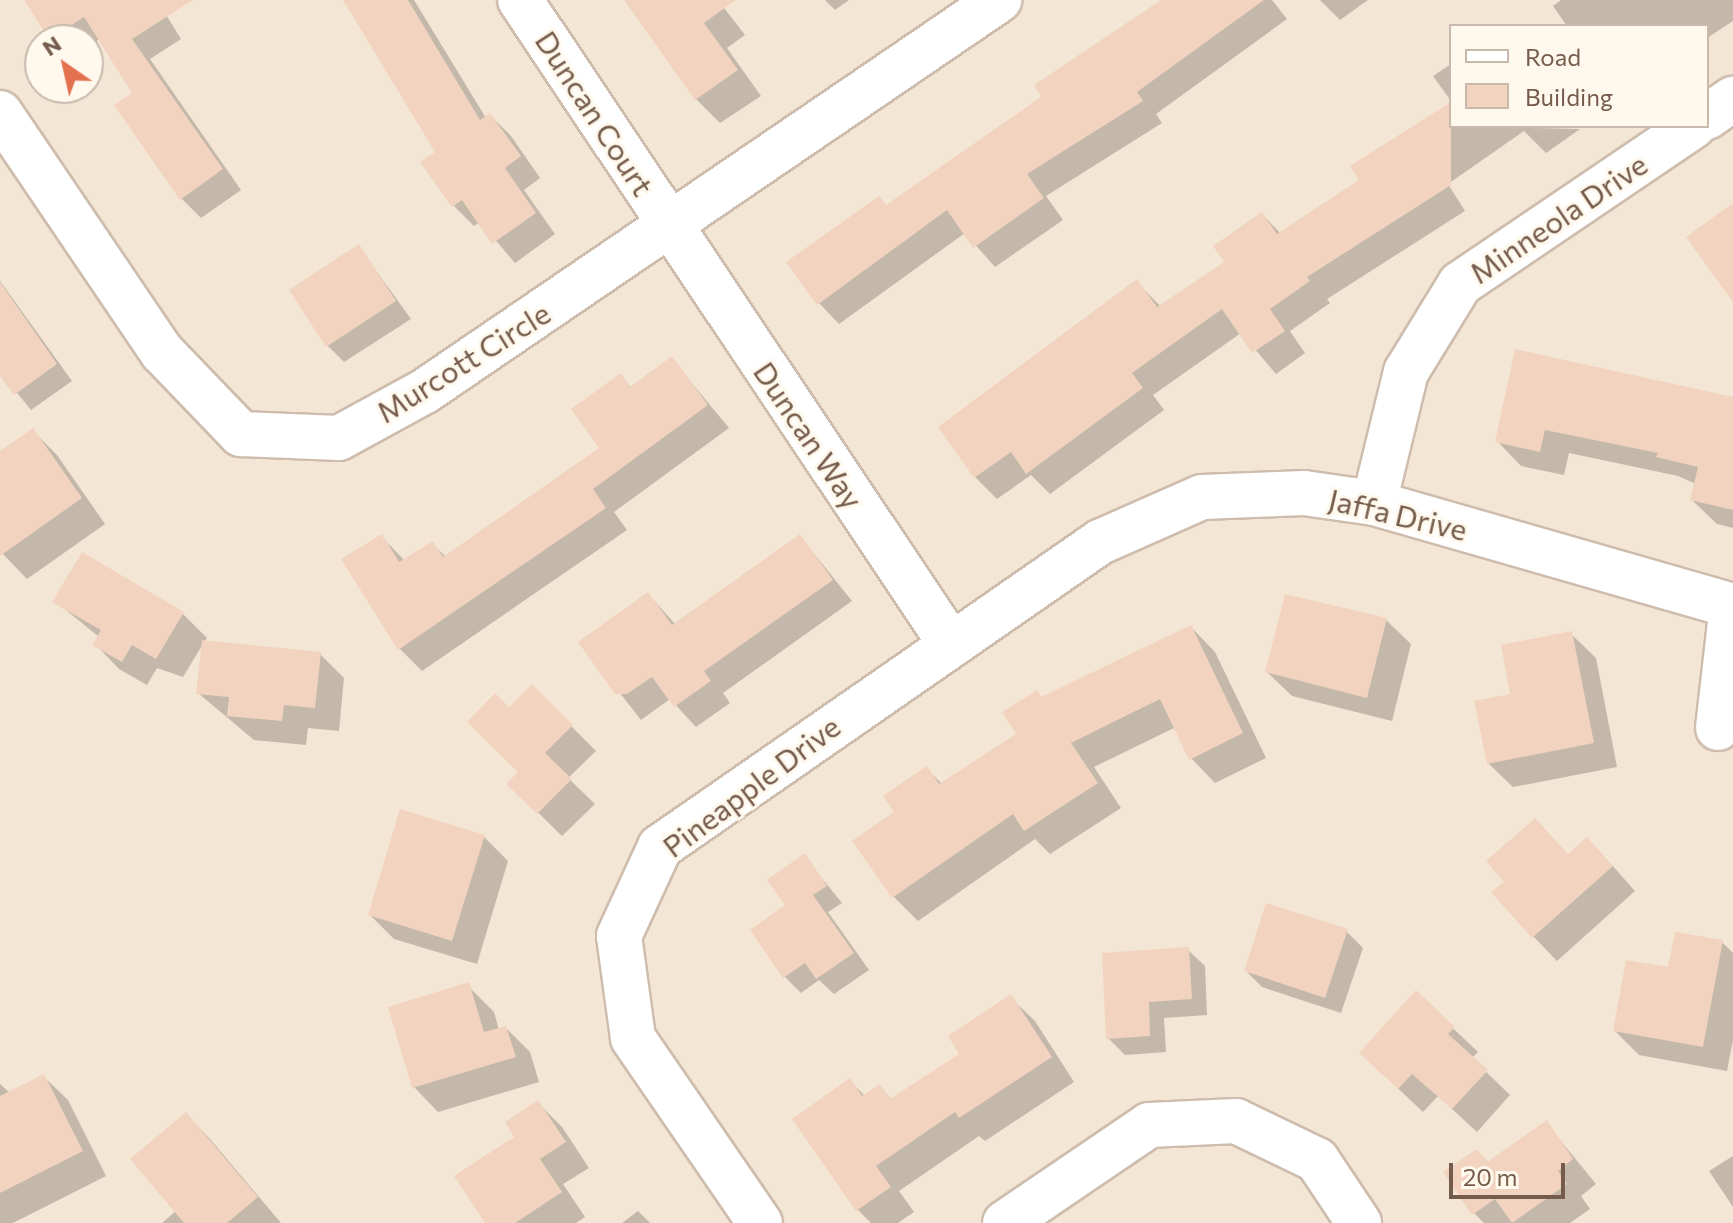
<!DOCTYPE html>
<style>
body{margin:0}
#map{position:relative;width:1733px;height:1223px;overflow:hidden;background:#fcf4e7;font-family:Commissioner,sans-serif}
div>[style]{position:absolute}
.residential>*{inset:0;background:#f4e6d5}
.shadow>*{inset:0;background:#0003}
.building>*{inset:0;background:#f1d3bf}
.roads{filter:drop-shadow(2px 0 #cebcad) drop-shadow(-2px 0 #cebcad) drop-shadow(0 2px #cebcad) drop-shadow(0 -2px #cebcad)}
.minor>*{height:44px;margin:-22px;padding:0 22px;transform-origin:22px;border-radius:22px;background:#fff}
span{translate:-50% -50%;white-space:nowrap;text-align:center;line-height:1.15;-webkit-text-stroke:6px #fff8ed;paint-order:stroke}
.street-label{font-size:30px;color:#755b4b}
.legend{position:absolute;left:1449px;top:24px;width:260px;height:104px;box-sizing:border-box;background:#fff8ed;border:2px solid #c8b9ac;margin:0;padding:10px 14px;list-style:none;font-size:24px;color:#755b4b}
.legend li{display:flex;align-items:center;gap:16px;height:40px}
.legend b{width:40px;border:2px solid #c8b9ac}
.north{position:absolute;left:24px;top:24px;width:80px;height:80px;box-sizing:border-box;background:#fff8ed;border:2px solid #c8b9ac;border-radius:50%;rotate:326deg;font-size:22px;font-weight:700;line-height:32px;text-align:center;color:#755b4b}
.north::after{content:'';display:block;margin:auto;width:28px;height:36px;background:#e3714f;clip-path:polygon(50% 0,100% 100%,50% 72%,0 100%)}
.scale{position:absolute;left:1449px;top:1163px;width:116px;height:36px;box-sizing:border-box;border:4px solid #755b4b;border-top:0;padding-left:10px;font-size:24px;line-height:28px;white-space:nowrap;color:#755b4b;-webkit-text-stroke:6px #fff8ed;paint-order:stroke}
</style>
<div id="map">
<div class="residential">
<i style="clip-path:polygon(evenodd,0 0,1733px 0,1733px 1223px,0 1223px,0 0,1451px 26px,1707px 26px,1707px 126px,1451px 126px,1451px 26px,0 0,40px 40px,88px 40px,88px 88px,40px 88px,40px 40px)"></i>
</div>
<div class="shadow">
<i style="clip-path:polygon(25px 0,157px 0,181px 39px,150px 59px,241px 190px,201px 218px,181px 198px,134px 93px,100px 39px,88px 46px,88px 40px,52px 40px)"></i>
<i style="clip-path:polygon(352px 0,414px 0,486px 118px,490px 115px,511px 136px,540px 178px,524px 190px,555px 234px,515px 263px,480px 222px,474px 226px,454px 206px,438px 152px)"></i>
<i style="clip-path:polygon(631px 0,718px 0,745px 35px,727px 48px,761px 96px,720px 123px,696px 99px)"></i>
<i style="clip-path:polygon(825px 0,849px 0,835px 10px)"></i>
<i style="clip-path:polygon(1167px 0,1272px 0,1287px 19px,1156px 114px,1162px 123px,1046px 196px,1063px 220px,995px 267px,965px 233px,839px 324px,819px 303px,888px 207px,1044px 98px)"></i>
<i style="clip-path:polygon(1320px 0,1368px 0,1340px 20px)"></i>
<i style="clip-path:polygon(1561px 0,1733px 0,1733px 21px,1707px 38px,1707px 26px,1567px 26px,1553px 6px)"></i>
<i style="clip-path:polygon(1451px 64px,1451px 101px,1433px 76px)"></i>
<i style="clip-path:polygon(1451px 104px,1451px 126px,1580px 129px,1546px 153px,1524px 131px,1448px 184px,1465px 211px,1327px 299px,1330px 303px,1290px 331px,1305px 353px,1276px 374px,1241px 333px,1153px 395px,1164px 410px,1050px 494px,1031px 475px,997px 499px,975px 477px,1137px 282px,1161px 307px,1227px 262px,1262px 214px,1281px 234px,1361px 181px)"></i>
<i style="clip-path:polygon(359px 247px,411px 319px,344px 362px,327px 345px)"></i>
<i style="clip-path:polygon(0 281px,72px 381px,31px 410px,0 372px)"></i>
<i style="clip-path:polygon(1516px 351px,1733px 399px,1733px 528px,1717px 524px,1692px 500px,1696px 484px,1678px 476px,1569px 453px,1564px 475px,1521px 466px,1497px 441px)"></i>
<i style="clip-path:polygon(672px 359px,729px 428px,614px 512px,627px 530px,422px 671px,400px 649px,344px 559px,381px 536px,405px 561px,433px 544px,446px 557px,602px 448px,620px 376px,632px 388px)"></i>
<i style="clip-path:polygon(33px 431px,57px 455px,105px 524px,27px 579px,0 551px,0 454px)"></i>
<i style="clip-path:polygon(800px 536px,852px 601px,723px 693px,730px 703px,696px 727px,670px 699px,641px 720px,580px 642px,648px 594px,676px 625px)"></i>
<i style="clip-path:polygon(55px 601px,182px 613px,207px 638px,204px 643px,320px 654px,344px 678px,339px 731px,308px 728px,306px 745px,254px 740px,198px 693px,203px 644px,183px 677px,157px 668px,147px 685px,119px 669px,95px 644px,99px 637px)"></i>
<i style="clip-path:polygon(1386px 620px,1411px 644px,1392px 721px,1292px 696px,1267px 672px)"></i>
<i style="clip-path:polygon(1191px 627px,1215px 652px,1266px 758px,1215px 783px,1191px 758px,1176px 727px,1094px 767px,1121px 808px,1050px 854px,1035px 839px,918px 921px,893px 896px,897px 813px,926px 768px,943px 785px,1019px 735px,1043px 699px)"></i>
<i style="clip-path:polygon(1571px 634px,1596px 658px,1617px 767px,1513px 787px,1488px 763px,1512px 695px)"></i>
<i style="clip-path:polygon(532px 687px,596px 751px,568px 778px,595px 804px,562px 836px,509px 784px,521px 772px,509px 709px)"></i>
<i style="clip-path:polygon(484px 837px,508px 861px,477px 964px,394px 939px,370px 915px)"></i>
<i style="clip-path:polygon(804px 856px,842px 903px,828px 912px,869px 970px,834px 994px,819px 980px,801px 993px,785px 977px,788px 906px)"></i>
<i style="clip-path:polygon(1569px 856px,1611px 864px,1635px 891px,1557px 961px,1533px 936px)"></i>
<i style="clip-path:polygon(1346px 931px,1363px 948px,1341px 1013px,1262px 987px,1246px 971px)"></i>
<i style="clip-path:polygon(1722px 942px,1733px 953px,1733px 1040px,1727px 1071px,1639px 1055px,1615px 1031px,1670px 970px)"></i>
<i style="clip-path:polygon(1188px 950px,1205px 966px,1207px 1015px,1164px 1018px,1166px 1052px,1125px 1055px,1108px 1038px)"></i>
<i style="clip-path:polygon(470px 988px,494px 1012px,499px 1030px,506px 1028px,530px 1052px,539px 1082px,438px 1112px,414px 1087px,391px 1008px)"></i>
<i style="clip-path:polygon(1416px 993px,1478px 1052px,1472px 1058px,1510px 1095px,1477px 1132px,1438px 1096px,1423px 1112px,1386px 1077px)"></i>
<i style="clip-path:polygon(1010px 997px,1035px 1021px,1074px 1082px,985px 1141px,979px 1136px,899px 1191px,914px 1212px,898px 1223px,871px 1223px,858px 1210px,850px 1081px,865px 1096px,880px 1087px,892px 1100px,962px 1055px)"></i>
<i style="clip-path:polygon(43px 1076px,68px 1100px,106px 1176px,13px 1223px,0 1223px,0 1084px,10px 1093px)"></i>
<i style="clip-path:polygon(538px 1103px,562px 1127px,589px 1168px,563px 1184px,585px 1217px,576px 1223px,488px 1223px,517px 1137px)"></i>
<i style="clip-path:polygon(186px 1114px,210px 1139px,281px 1223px,162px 1223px,176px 1211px)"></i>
<i style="clip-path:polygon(1546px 1123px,1596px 1184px,1581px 1196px,1590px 1209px,1570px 1223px,1484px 1223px,1474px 1213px,1477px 1151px,1489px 1163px)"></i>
<i style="clip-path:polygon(1733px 1156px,1733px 1207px,1709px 1171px)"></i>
<i style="clip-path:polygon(638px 1211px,650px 1223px,622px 1223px)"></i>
</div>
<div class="building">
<i style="clip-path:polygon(24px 0,193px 0,132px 39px,223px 169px,180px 200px,114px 105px,132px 93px,84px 17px,49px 39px)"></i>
<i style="clip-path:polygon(343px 0,408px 0,480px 120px,490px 113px,521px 156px,505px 168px,536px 213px,492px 244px,462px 200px,452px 207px,420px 162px,435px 152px)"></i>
<i style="clip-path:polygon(624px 0,736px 0,704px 23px,738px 70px,695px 100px)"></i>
<i style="clip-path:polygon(1161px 0,1264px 0,1137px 92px,1143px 101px,1027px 174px,1044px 198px,973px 248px,947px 210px,817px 305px,786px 262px,879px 196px,886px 205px,1041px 97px,1034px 85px)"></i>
<i style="clip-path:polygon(1451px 102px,1451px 185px,1307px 277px,1310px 281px,1270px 309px,1285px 331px,1252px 353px,1222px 309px,1132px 373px,1143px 388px,1026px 474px,1011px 452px,974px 478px,938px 427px,1137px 279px,1157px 307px,1224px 262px,1213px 246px,1262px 212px,1277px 234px,1359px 180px,1350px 166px)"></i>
<i style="clip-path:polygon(1733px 203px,1733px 302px,1686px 237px)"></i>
<i style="clip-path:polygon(359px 244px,396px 301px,326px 347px,289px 290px)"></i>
<i style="clip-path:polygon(0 282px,57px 364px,14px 395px,0 376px)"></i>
<i style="clip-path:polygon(1515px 349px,1733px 397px,1733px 510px,1690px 500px,1698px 467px,1656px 457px,1658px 453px,1545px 430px,1540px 452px,1495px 442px)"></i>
<i style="clip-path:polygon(672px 356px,708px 405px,593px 489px,606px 508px,398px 650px,341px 559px,382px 534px,399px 562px,433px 541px,443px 557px,599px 448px,571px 409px,621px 373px,630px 387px)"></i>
<i style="clip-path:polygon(33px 428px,82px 498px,0 556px,0 451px)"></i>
<i style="clip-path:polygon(800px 534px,833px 580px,704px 671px,711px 681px,674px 707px,652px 677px,627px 694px,615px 694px,578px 642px,648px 592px,672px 625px)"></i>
<i style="clip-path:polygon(82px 552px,184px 612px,156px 659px,132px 645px,122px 662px,92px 645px,101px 630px,52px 602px)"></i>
<i style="clip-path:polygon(1285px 594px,1387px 618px,1367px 698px,1265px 672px)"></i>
<i style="clip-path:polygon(1191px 625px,1243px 733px,1189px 760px,1160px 699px,1071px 743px,1098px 783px,1024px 831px,1013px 814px,892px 898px,852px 841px,894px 812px,883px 796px,927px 766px,939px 784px,1016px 734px,1002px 712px,1037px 690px,1041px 697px)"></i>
<i style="clip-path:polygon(1572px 631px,1594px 743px,1487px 764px,1474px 701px,1510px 694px,1501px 645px)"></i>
<i style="clip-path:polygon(202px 640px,321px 652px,315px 708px,284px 705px,282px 721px,227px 716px,229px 697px,196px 694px)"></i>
<i style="clip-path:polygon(532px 684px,573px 725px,545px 753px,572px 779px,537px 814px,506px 784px,518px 772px,467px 722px,495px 693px,509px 707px)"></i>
<i style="clip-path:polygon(400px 809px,485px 835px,452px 941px,368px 915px)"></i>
<i style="clip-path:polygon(1535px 818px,1568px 854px,1587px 837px,1613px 866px,1532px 938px,1491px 892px,1504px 882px,1486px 861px)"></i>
<i style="clip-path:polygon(805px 853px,827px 886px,813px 895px,854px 953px,816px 979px,805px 963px,783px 978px,750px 930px,785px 905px,767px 880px)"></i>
<i style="clip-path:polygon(1266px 903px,1348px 929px,1325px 998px,1244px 971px)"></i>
<i style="clip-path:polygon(1675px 932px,1723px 940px,1703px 1047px,1613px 1031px,1626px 960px,1668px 967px)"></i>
<i style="clip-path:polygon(1189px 947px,1192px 999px,1149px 1002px,1150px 1036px,1106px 1039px,1102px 953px)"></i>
<i style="clip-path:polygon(469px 982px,484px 1032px,506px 1026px,516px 1057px,412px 1088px,388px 1007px)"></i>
<i style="clip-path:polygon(1416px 990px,1455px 1027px,1448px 1034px,1488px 1070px,1452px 1109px,1412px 1074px,1398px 1089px,1359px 1053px)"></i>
<i style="clip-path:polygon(1011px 994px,1052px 1057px,959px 1118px,955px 1112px,876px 1166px,891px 1187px,856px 1211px,792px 1119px,850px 1078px,862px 1096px,880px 1084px,890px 1099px,959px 1054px,948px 1036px)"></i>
<i style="clip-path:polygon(44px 1074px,83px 1151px,0 1193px,0 1096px)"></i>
<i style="clip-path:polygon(538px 1100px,566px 1142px,540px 1159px,562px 1192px,515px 1223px,485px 1223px,454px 1176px,514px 1137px,505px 1122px)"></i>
<i style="clip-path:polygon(186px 1112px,258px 1197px,227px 1223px,184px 1223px,130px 1159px)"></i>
<i style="clip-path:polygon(1547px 1120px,1573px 1159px,1558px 1171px,1567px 1184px,1512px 1223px,1495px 1199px,1472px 1215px,1443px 1172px,1477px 1149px,1487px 1162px)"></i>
</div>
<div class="roads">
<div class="minor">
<i style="left:520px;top:0;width:774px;rotate:56.23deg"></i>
<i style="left:0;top:113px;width:289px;rotate:55.9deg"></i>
<i style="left:162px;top:352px;width:114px;rotate:46.1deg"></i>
<i style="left:241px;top:434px;width:98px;rotate:2.3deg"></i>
<i style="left:339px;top:438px;width:98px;rotate:-28.7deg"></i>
<i style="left:425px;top:391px;width:695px;rotate:-34.26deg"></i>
<i style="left:1707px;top:117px;width:32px;rotate:-35deg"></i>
<i style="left:1374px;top:503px;width:135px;rotate:-76.3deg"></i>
<i style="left:1406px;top:372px;width:103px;rotate:-58.5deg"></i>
<i style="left:1460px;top:284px;width:282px;rotate:-34.1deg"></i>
<i style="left:1718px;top:728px;width:123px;rotate:-83.5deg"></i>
<i style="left:760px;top:1223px;width:224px;rotate:-124.5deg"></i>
<i style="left:633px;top:1038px;width:103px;rotate:-97.8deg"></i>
<i style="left:619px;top:936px;width:98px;rotate:-65.3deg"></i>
<i style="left:660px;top:847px;width:535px;rotate:-34.73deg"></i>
<i style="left:1100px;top:542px;width:111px;rotate:-23.8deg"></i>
<i style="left:1202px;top:497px;width:102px;rotate:-2.2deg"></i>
<i style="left:1304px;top:493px;width:71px;rotate:8.1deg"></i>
<i style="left:1374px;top:503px;width:373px;rotate:16deg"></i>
<i style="left:1005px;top:1223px;width:174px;rotate:-34.2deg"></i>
<i style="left:1149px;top:1125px;width:87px;rotate:-2.6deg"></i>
<i style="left:1236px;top:1121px;width:90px;rotate:25.7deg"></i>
<i style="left:1317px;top:1160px;width:76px;rotate:56.3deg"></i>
</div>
</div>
<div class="street-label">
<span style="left:595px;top:113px;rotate:57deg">Duncan Court</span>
<span style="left:1558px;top:218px;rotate:-34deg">Minneola Drive</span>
<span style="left:463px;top:362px;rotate:-32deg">Murcott Circle</span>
<span style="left:809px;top:435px;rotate:56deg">Duncan Way</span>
<span style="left:1398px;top:514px;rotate:13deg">Jaffa Drive</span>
<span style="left:751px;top:786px;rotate:-37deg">Pineapple Drive</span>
</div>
<ul class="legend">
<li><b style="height:10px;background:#fff"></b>Road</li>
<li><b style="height:22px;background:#f1d3bf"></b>Building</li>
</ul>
<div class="north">N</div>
<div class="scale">20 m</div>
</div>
